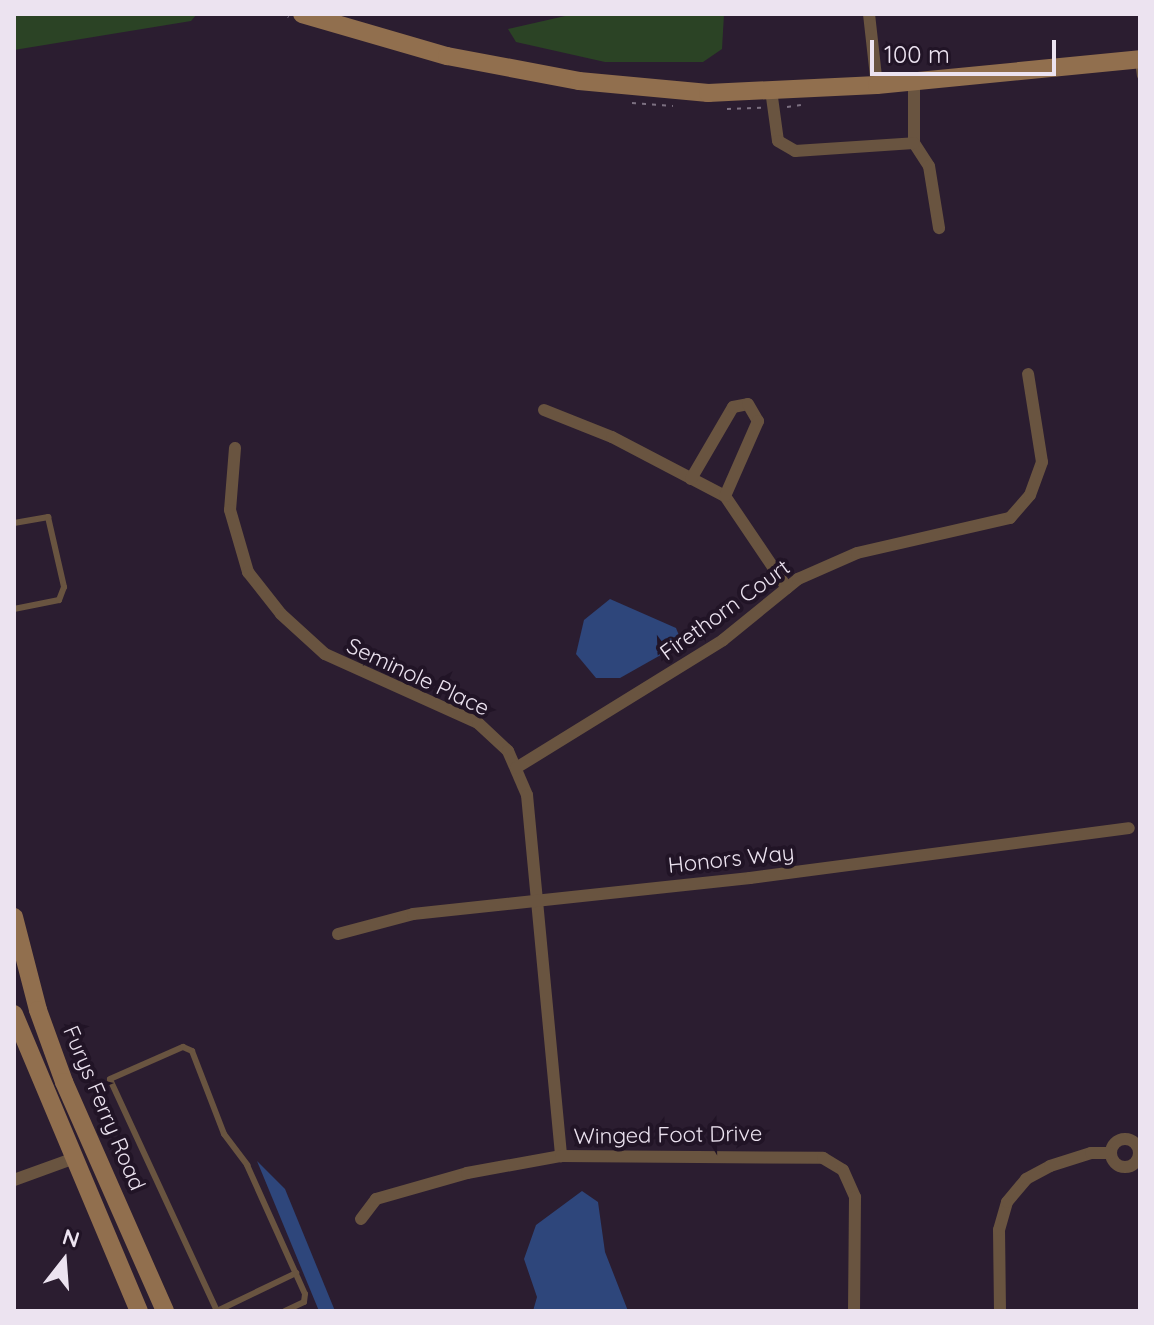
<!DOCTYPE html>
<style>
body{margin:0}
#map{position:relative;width:1154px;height:1325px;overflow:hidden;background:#2b1d30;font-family:Quicksand,sans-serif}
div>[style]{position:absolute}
.green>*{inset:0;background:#2b4325}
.water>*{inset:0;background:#2e467b}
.path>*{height:2px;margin-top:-1px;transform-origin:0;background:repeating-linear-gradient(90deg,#7c7081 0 4px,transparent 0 10px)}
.lane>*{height:6px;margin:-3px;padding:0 3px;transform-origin:3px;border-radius:3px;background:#695440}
.street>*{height:12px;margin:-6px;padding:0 6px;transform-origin:6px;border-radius:6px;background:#695440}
.street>.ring{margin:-6px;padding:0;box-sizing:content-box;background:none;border:12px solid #695440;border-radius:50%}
.secondary>*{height:18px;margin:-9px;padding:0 9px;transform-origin:9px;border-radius:9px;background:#916f4e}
span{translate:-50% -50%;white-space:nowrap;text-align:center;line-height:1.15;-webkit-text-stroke:8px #211426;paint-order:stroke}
.street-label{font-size:22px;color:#ece3f0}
.frame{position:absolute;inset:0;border:16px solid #ece3f0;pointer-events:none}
.north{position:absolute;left:24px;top:1221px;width:80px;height:80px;-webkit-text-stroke:6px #211426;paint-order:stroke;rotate:17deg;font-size:22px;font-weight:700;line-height:32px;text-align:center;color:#ece3f0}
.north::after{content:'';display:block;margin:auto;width:28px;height:36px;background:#ece3f0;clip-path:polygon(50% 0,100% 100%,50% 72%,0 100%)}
.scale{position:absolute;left:870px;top:40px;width:186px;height:36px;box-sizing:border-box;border:4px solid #ece3f0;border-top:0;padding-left:10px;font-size:24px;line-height:28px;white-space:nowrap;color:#ece3f0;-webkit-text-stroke:6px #211426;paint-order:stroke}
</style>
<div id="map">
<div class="green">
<i style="clip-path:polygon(14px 14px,197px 14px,191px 21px,14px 50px)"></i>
<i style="clip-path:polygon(574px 14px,724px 14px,722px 49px,703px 62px,605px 62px,516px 42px,508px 29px)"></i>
</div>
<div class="water">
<i style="clip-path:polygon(610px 599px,676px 628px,682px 643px,620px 678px,596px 678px,576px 654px,584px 620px)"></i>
<i style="clip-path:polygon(257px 1161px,285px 1189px,335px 1311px,319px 1311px)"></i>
<i style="clip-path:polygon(582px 1191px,598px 1202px,605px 1252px,628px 1311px,533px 1311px,537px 1297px,524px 1259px,536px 1225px)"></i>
</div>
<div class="path">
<i style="left:278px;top:14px;width:11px;rotate:15deg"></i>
<i style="left:632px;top:103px;width:41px;rotate:4.2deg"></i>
<i style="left:787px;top:107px;width:14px;rotate:-8deg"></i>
<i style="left:727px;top:109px;width:34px;rotate:-2deg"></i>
</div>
<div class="lane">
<i style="left:1138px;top:62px;width:14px;rotate:82deg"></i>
<i style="left:14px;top:523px;width:35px;rotate:-10deg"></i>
<i style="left:48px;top:517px;width:72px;rotate:77.1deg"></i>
<i style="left:64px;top:587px;width:14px;rotate:111deg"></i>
<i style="left:59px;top:600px;width:46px;rotate:168.7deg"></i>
<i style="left:217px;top:1311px;width:255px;rotate:-114.8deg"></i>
<i style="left:110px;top:1079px;width:80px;rotate:-23.7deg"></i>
<i style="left:183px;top:1047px;width:10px;rotate:24deg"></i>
<i style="left:192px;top:1051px;width:89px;rotate:68.9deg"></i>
<i style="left:224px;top:1134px;width:39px;rotate:53deg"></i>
<i style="left:247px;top:1165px;width:141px;rotate:65.8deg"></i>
<i style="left:305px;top:1294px;width:8px;rotate:97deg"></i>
<i style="left:304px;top:1302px;width:21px;rotate:155deg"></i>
<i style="left:217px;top:1311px;width:88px;rotate:-25.7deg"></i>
</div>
<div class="street">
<i style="left:869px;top:14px;width:71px;rotate:83.6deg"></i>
<i style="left:914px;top:81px;width:62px;rotate:90deg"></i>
<i style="left:914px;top:143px;width:27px;rotate:57deg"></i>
<i style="left:929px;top:166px;width:63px;rotate:80.8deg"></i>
<i style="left:771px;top:90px;width:51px;rotate:82.2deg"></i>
<i style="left:778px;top:141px;width:20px;rotate:30deg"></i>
<i style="left:795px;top:151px;width:119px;rotate:-3.8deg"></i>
<i style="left:544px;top:410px;width:73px;rotate:21.7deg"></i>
<i style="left:612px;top:437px;width:127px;rotate:27.6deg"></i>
<i style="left:725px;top:496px;width:111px;rotate:56deg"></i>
<i style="left:235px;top:448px;width:62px;rotate:94.6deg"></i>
<i style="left:230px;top:510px;width:65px;rotate:73.8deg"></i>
<i style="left:248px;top:572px;width:53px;rotate:51.8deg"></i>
<i style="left:281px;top:614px;width:59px;rotate:42.3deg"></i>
<i style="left:325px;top:654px;width:168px;rotate:24.3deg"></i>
<i style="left:478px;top:723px;width:41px;rotate:43deg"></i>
<i style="left:508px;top:751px;width:48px;rotate:66.6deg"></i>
<i style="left:527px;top:795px;width:363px;rotate:84.6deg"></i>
<i style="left:691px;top:479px;width:83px;rotate:-59.7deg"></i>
<i style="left:733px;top:407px;width:15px;rotate:-11deg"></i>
<i style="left:748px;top:404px;width:20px;rotate:60deg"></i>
<i style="left:758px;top:421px;width:82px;rotate:113.7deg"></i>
<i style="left:516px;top:768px;width:243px;rotate:-31.7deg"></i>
<i style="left:723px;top:640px;width:97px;rotate:-39.1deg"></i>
<i style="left:798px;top:579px;width:64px;rotate:-23.8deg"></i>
<i style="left:857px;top:553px;width:157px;rotate:-12.9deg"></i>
<i style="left:1010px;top:518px;width:30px;rotate:-49deg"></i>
<i style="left:1030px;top:495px;width:35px;rotate:-70deg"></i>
<i style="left:1042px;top:462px;width:89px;rotate:-99deg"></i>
<i style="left:338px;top:934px;width:78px;rotate:-14.9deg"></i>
<i style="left:413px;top:914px;width:339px;rotate:-6.1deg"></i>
<i style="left:750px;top:878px;width:382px;rotate:-7.5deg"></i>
<i class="ring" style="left:1111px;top:1139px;width:16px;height:16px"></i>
<i style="left:14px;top:1180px;width:62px;rotate:-19.9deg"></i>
<i style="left:361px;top:1219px;width:25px;rotate:-53deg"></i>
<i style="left:376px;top:1199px;width:95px;rotate:-15.9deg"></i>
<i style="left:467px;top:1173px;width:96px;rotate:-10.3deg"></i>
<i style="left:561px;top:1156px;width:262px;rotate:0.4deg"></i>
<i style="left:823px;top:1158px;width:23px;rotate:31deg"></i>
<i style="left:843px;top:1170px;width:30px;rotate:66deg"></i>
<i style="left:855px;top:1197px;width:114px;rotate:90.5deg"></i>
<i style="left:1000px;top:1311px;width:81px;rotate:-90.7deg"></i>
<i style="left:999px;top:1230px;width:29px;rotate:-74deg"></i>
<i style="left:1007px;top:1202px;width:30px;rotate:-50deg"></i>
<i style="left:1026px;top:1179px;width:27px;rotate:-28deg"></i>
<i style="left:1050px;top:1166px;width:43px;rotate:-17.6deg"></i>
<i style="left:1091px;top:1153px;width:19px"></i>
</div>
<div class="secondary">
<i style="left:302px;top:14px;width:151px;rotate:16.2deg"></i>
<i style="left:447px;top:56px;width:134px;rotate:10.7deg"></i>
<i style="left:579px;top:81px;width:130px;rotate:5.3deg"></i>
<i style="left:708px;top:93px;width:169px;rotate:-2.7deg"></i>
<i style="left:877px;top:85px;width:264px;rotate:-5.6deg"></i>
<i style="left:14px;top:917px;width:96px;rotate:75.5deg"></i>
<i style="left:38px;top:1010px;width:77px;rotate:70.1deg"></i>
<i style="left:64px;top:1082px;width:250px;rotate:66.2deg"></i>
<i style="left:14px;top:1014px;width:322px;rotate:67.2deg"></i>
</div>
<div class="street-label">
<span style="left:725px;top:610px;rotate:-36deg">Firethorn Court</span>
<span style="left:418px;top:677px;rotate:25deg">Seminole Place</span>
<span style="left:731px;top:859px;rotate:-6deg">Honors Way</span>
<span style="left:104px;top:1108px;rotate:67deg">Furys Ferry Road</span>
<span style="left:668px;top:1135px;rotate:-1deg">Winged Foot Drive</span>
</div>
<div class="frame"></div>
<div class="north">N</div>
<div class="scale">100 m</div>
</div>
